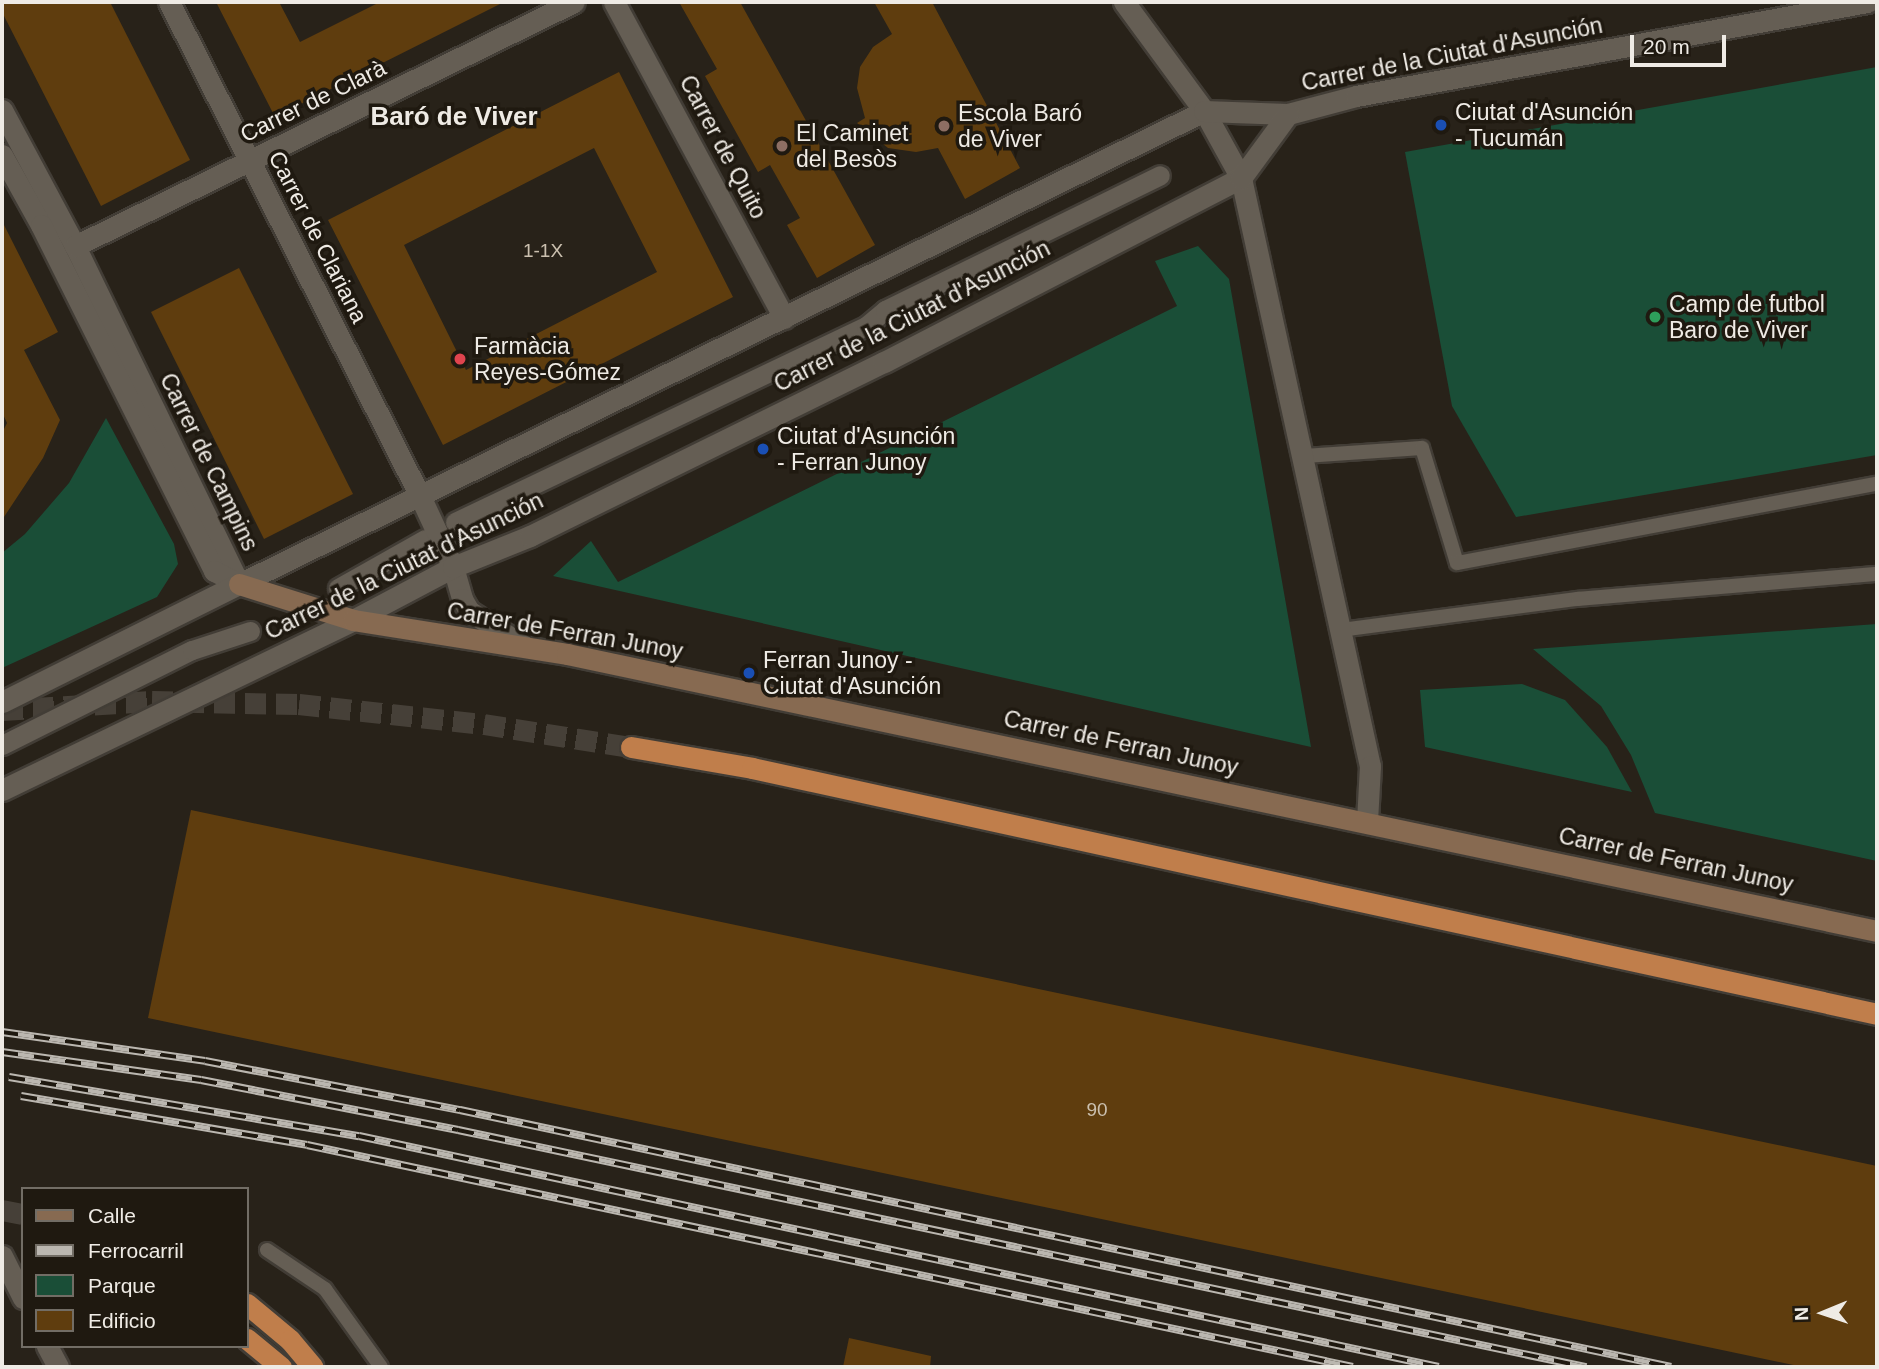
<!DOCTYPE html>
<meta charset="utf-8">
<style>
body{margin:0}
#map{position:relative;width:1879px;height:1369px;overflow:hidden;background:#282219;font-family:Helvetica,sans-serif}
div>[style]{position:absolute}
.green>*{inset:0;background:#1a4e37}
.building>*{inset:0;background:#5f3d0e}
.trunk-tunnel>*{height:21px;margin-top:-10.5px;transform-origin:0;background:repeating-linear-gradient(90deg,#464038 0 21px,transparent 0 31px)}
.roads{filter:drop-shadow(2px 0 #423d36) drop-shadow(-2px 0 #423d36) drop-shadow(0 2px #423d36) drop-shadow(0 -2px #423d36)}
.service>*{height:14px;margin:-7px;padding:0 7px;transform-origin:7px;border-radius:7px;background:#655e54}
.pedestrian>*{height:19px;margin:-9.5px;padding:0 9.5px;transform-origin:9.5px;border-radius:9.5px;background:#655e54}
.minor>*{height:21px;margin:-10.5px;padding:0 10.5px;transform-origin:10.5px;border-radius:10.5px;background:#655e54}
.tertiary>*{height:21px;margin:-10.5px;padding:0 10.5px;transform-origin:10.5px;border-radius:10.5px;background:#655e54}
.secondary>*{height:21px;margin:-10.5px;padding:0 10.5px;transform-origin:10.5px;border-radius:10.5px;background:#876a51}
.trunk>*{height:21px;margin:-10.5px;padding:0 10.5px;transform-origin:10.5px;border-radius:10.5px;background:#c07e4b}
.rail>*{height:8px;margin-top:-4px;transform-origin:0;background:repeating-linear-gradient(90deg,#1f1910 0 16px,#bbb7b0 0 32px);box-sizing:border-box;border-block:2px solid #bbb7b0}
.dots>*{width:19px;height:19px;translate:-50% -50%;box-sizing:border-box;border:4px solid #1f1910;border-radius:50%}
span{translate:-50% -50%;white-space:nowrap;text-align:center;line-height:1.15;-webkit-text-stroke:7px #1f1910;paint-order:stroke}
.number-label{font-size:19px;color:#cbc0af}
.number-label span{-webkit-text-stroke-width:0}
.street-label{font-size:23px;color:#efebe5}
.poi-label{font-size:23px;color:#efebe5}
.left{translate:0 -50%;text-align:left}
.quarter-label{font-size:26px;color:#efebe5;font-weight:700}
.frame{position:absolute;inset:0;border:4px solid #efebe5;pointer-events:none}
.legend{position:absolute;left:21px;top:1187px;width:228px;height:161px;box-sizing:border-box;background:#1f1910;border:2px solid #726d65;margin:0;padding:9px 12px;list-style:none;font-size:21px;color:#efebe5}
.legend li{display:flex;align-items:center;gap:14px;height:35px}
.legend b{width:35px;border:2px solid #726d65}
.north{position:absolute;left:1788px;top:1278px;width:70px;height:70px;-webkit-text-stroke:5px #1f1910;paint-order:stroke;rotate:268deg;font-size:19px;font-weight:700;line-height:28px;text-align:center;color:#efebe5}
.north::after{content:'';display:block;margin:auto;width:24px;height:32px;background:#efebe5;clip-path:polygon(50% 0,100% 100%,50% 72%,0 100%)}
.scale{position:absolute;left:1630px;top:35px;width:96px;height:32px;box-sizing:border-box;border:4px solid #efebe5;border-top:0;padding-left:9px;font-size:21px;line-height:24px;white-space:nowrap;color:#efebe5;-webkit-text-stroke:5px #1f1910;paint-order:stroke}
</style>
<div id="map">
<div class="green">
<i style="clip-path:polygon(1877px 67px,1877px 455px,1516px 517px,1452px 406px,1405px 152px)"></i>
<i style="clip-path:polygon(1198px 246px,1229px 279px,1311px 747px,553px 576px,591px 541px,618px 582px,1177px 306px,1155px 261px)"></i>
<i style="clip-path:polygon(106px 418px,174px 544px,178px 564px,157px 597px,2px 668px,2px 553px,25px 534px,69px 483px)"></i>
<i style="clip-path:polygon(1877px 624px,1877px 861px,1655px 813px,1631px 755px,1601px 706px,1533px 649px)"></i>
<i style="clip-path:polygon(1522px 684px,1565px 700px,1607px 747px,1632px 792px,1425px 747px,1420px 690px)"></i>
</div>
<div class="building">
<i style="clip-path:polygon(2px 2px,110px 2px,190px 160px,101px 206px,2px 12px)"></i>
<i style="clip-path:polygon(216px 2px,279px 2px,300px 42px,380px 2px,504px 2px,275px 117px)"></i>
<i style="clip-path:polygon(679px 2px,740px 2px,875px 245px,817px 278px,787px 225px,800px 218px,770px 165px,758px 172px,705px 76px,717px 69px)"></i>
<i style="clip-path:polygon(874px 2px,932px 2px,1020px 168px,965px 199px,938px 148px,916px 152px,888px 148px,857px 123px,865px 118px,857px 88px,860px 67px,873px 47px,892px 34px)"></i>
<i style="clip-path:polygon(evenodd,619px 72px,733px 297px,443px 445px,328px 220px,619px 72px,594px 148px,657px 272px,466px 370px,404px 245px,594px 148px)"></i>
<i style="clip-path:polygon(2px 221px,58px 332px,24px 350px,60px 420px,43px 458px,2px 520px,2px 433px,7px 423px,2px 412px)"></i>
<i style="clip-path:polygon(239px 268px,353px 494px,264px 539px,151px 312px)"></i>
<i style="clip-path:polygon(191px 810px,1877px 1166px,1877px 1367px,1803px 1367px,148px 1018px)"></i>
<i style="clip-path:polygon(849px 1338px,931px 1356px,930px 1367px,843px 1367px)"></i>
</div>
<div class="trunk-tunnel">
<i style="left:2px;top:710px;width:150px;rotate:-3.4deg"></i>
<i style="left:152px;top:701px;width:147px;rotate:1.2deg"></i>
<i style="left:299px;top:704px;width:186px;rotate:6.2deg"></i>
<i style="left:484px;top:724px;width:149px;rotate:8.9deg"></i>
<i style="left:2px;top:1210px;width:21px;rotate:11deg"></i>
</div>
<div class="roads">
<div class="service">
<i style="left:1304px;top:456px;width:118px;rotate:-3.9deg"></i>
<i style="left:1422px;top:448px;width:120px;rotate:73.1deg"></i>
<i style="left:1457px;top:563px;width:427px;rotate:-10.7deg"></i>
<i style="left:1341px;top:630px;width:239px;rotate:-7.5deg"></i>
<i style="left:1578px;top:599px;width:300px;rotate:-4.8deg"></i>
<i style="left:267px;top:1250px;width:70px;rotate:33.9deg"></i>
<i style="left:325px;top:1289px;width:96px;rotate:54.3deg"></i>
</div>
<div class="pedestrian">
<i style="left:455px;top:522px;width:455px;rotate:-25.5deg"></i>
<i style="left:866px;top:326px;width:25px;rotate:-40deg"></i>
<i style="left:885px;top:310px;width:306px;rotate:-26.1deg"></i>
<i style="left:338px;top:588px;width:100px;rotate:-29.4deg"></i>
<i style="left:2px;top:745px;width:212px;rotate:-26.6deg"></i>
<i style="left:192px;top:650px;width:61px;rotate:-18.1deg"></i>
</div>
<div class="minor">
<i style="left:169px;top:2px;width:554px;rotate:63.07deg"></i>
<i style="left:420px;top:496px;width:78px;rotate:65.1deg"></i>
<i style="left:453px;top:567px;width:33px;rotate:74deg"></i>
<i style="left:462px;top:599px;width:14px;rotate:60deg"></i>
<i style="left:469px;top:611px;width:65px;rotate:32.5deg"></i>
<i style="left:614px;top:2px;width:359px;rotate:61.7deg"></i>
<i style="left:1124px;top:2px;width:135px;rotate:53.7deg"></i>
<i style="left:1204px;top:111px;width:77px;rotate:61.1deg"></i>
<i style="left:1241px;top:178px;width:602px;rotate:77.63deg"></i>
<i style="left:1370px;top:766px;width:56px;rotate:93.1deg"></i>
<i style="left:2px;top:110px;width:154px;rotate:61.8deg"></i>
<i style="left:75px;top:246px;width:376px;rotate:64.1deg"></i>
<i style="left:2px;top:155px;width:80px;rotate:60.9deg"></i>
<i style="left:41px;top:225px;width:387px;rotate:63.4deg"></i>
<i style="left:214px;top:571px;width:28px;rotate:27deg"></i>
<i style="left:75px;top:246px;width:555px;rotate:-26.06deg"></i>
<i style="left:239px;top:584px;width:1075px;rotate:-26.11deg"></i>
<i style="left:1204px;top:111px;width:84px;rotate:2deg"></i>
<i style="left:1288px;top:114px;width:70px;rotate:-14.8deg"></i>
<i style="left:1356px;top:96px;width:520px;rotate:-10.42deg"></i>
<i style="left:353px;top:620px;width:113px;rotate:-27.9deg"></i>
<i style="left:453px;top:567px;width:83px;rotate:-21.9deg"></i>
<i style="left:530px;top:536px;width:394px;rotate:-26.2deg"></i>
<i style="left:884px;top:362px;width:402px;rotate:-27.3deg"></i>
<i style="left:1241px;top:178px;width:79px;rotate:-53.7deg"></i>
</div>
<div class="tertiary">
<i style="left:2px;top:702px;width:265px;rotate:-26.5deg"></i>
<i style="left:2px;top:790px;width:390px;rotate:-25.8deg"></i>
<i style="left:2px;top:1256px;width:47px;rotate:63.4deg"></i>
<i style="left:47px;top:1346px;width:24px;rotate:62deg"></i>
</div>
<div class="secondary">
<i style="left:239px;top:584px;width:120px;rotate:17.5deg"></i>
<i style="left:353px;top:620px;width:217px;rotate:9deg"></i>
<i style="left:567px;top:654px;width:1339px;rotate:11.94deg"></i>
</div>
<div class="trunk">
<i style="left:631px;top:747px;width:123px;rotate:9.8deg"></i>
<i style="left:752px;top:768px;width:1152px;rotate:12.33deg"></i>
<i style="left:247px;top:1304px;width:56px;rotate:39.9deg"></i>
<i style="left:290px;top:1340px;width:35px;rotate:50deg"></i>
<i style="left:247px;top:1339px;width:44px;rotate:39.5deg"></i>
</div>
</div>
<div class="rail">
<i style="left:2px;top:1032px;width:205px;rotate:8.1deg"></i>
<i style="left:205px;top:1061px;width:260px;rotate:10.9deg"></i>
<i style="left:460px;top:1110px;width:1238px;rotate:11.98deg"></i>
<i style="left:2px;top:1052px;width:201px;rotate:8deg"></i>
<i style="left:201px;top:1080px;width:262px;rotate:11deg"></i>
<i style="left:458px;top:1130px;width:1153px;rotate:11.87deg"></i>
<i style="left:9px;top:1077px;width:355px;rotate:9.6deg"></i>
<i style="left:359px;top:1136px;width:1104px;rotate:12.07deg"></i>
<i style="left:21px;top:1096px;width:290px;rotate:9.7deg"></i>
<i style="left:307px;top:1145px;width:1069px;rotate:11.98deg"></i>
</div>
<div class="dots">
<i style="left:1441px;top:125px;background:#1a4fb4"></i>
<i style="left:944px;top:126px;background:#8d6e63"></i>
<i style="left:782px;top:146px;background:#8d6e63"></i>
<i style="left:1655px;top:317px;background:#2e9e5b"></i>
<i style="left:460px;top:359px;background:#e0444e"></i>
<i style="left:763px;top:449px;background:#1a4fb4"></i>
<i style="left:749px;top:673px;background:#1a4fb4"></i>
</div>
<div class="number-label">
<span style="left:543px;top:251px">1-1X</span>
<span style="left:1097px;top:1110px">90</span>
</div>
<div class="street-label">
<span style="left:1452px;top:54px;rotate:-11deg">Carrer de la Ciutat d'Asunción</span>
<span style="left:313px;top:101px;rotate:-26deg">Carrer de Clarà</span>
<span style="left:723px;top:147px;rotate:62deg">Carrer de Quito</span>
<span style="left:318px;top:237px;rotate:63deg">Carrer de Clariana</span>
<span style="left:912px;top:316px;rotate:-27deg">Carrer de la Ciutat d'Asunción</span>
<span style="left:209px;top:462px;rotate:64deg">Carrer de Campins</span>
<span style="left:404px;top:566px;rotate:-26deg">Carrer de la Ciutat d'Asunción</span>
<span style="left:565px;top:631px;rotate:10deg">Carrer de Ferran Junoy</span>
<span style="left:1121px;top:743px;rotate:12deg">Carrer de Ferran Junoy</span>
<span style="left:1676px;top:860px;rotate:12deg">Carrer de Ferran Junoy</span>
</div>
<div class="poi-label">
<span class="left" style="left:1455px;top:125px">Ciutat d'Asunción<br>- Tucumán</span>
<span class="left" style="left:958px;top:126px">Escola Baró<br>de Viver</span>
<span class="left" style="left:796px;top:146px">El Caminet<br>del Besòs</span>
<span class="left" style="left:1669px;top:317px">Camp de futbol<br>Baro de Viver</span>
<span class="left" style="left:474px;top:359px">Farmàcia<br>Reyes-Gómez</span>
<span class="left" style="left:777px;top:449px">Ciutat d'Asunción<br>- Ferran Junoy</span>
<span class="left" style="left:763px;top:673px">Ferran Junoy -<br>Ciutat d'Asunción</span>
</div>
<div class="quarter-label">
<span style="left:454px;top:117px">Baró de Viver</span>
</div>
<div class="frame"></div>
<ul class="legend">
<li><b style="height:9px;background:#876a51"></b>Calle</li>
<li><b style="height:9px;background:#bbb7b0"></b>Ferrocarril</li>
<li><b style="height:19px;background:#1a4e37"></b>Parque</li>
<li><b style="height:19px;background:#5f3d0e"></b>Edificio</li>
</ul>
<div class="north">N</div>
<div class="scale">20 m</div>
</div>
